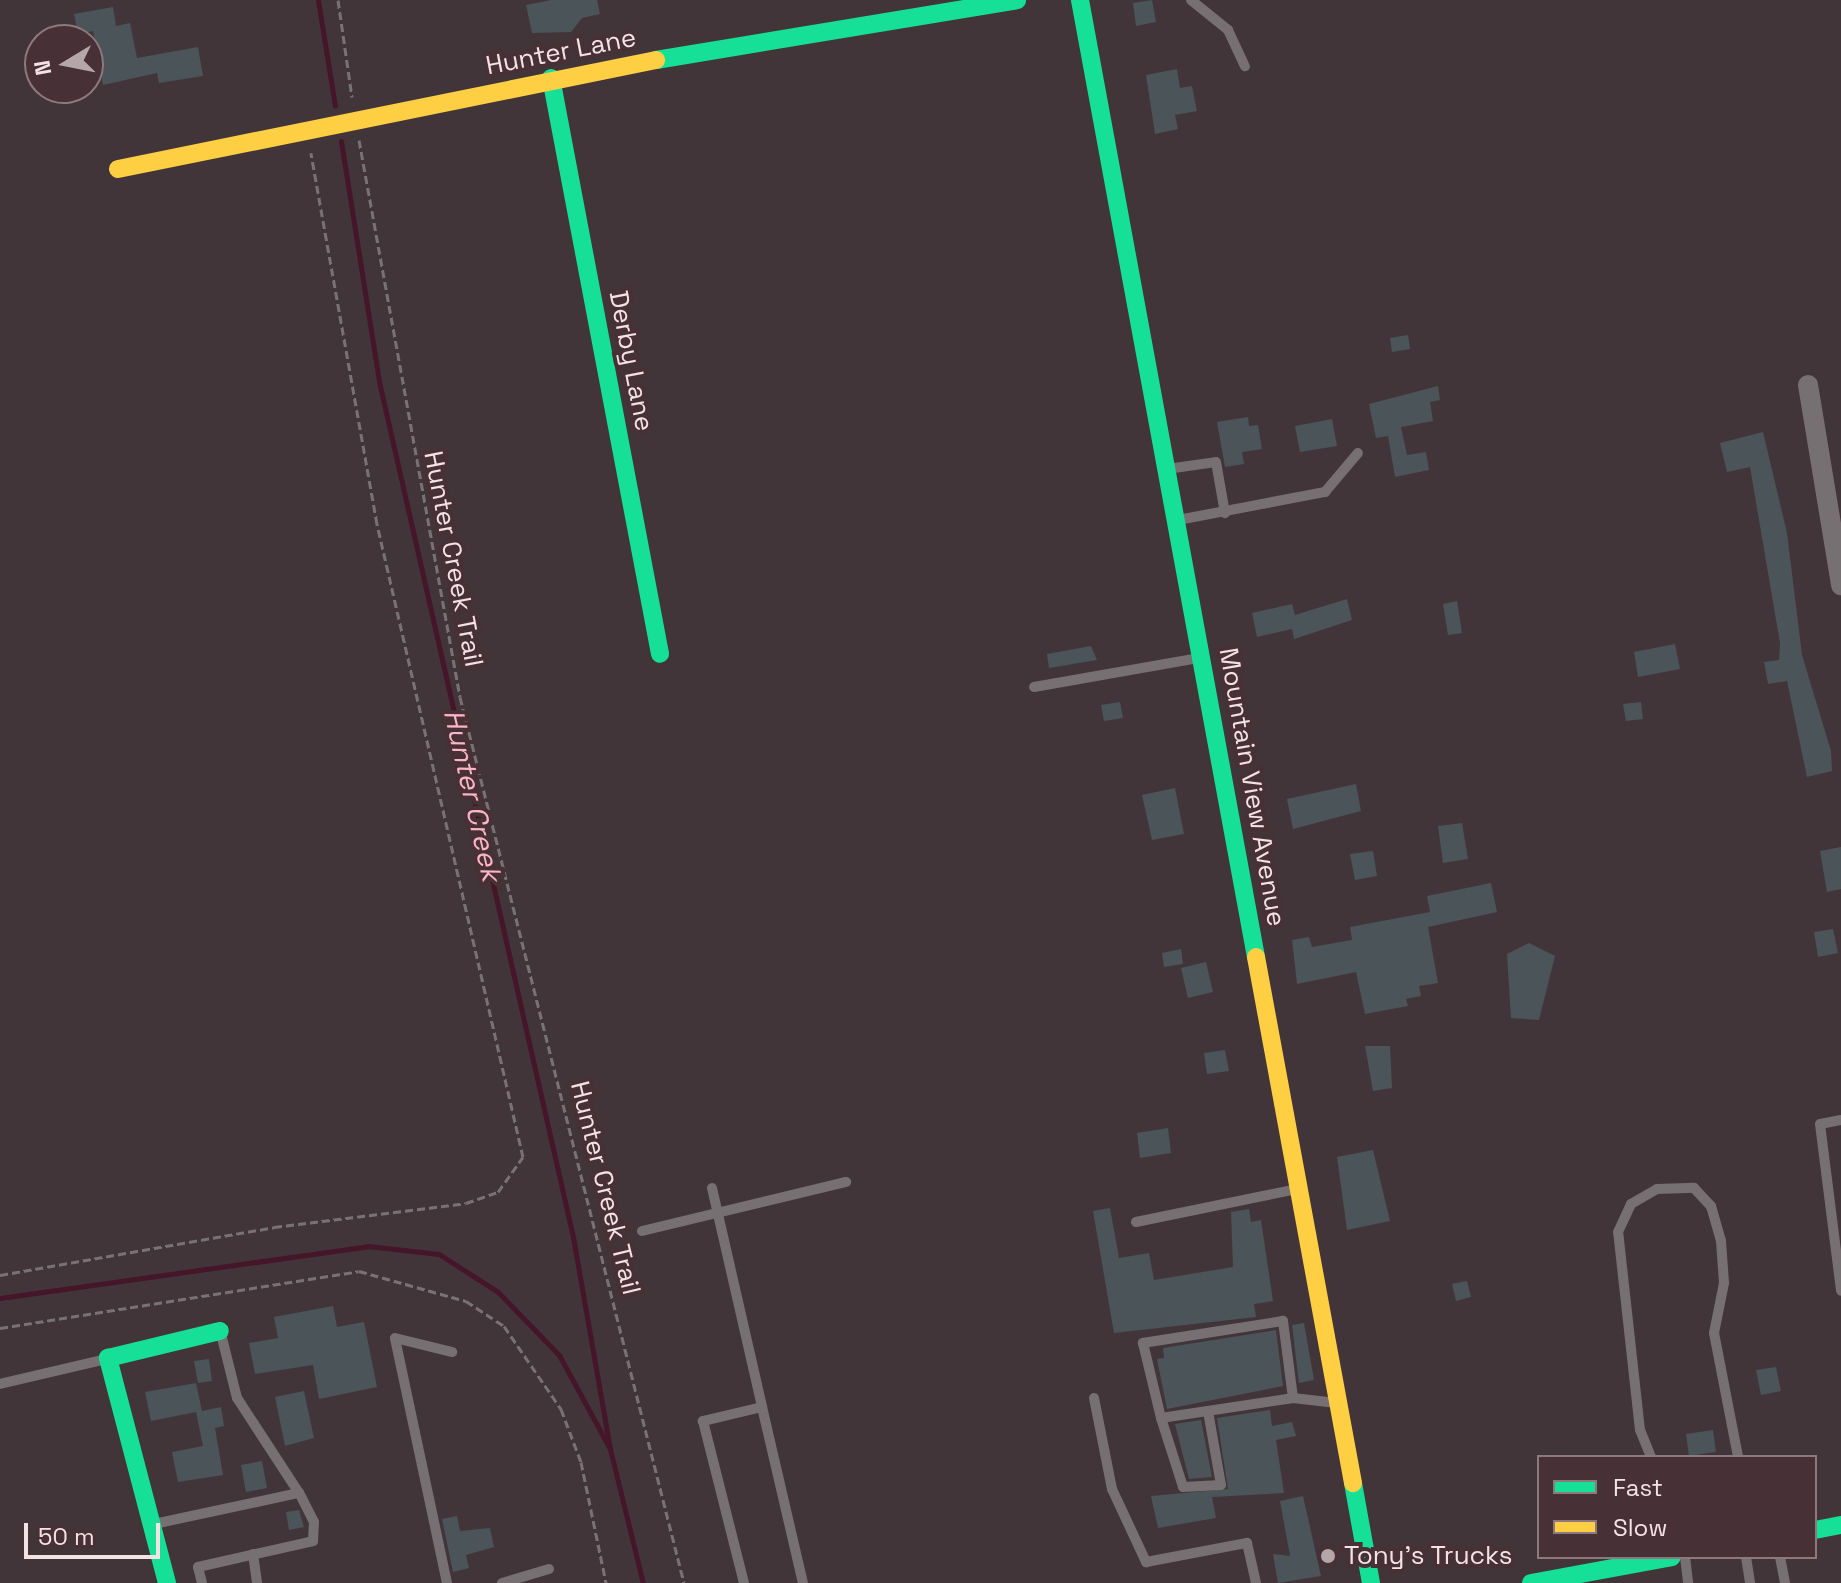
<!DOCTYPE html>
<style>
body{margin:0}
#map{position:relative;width:1841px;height:1583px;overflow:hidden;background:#423539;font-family:"Space Grotesk",sans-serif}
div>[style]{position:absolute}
.stream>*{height:5px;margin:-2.5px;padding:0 2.5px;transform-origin:2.5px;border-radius:2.5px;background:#441627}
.building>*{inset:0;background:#4b5458}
.path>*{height:3px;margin-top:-1.5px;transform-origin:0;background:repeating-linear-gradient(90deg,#797274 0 8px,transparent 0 12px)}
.lane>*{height:10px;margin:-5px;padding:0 5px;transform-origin:5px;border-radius:5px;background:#777072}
.street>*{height:20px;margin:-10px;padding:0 10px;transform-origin:10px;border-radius:10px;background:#777072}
.fast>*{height:18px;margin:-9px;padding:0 9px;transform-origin:9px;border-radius:9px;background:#16e098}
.slow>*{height:18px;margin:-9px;padding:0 9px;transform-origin:9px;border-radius:9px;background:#ffcf43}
.dots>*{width:22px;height:22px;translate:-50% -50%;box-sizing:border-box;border:4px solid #473036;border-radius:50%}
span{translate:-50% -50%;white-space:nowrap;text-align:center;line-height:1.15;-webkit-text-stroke:8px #473036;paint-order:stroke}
.street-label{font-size:26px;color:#f3e3e7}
.poi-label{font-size:26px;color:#f3e3e7}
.left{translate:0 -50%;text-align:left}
.water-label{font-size:28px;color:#fbb5c8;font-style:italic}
.legend{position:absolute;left:1537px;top:1455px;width:280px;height:104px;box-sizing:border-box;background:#473036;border:2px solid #8c787d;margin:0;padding:10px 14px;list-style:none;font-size:24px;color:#f3e3e7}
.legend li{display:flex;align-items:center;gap:16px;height:40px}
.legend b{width:40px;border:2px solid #8c787d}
.north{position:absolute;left:24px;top:24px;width:80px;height:80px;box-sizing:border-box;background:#473036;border:2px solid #8c787d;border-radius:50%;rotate:260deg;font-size:22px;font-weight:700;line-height:32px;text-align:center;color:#f3e3e7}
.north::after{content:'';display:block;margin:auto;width:28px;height:36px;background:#b5a6aa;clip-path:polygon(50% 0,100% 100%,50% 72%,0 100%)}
.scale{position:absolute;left:24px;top:1523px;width:136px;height:36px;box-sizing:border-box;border:4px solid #f3e3e7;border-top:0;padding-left:10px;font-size:24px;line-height:28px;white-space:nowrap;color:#f3e3e7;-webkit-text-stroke:6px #473036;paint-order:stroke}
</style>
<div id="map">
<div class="stream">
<i style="left:318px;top:0;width:107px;rotate:80.9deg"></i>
<i style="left:341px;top:141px;width:248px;rotate:81deg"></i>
<i style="left:380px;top:386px;width:873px;rotate:77.22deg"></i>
<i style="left:573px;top:1237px;width:215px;rotate:80.1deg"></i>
<i style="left:0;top:1298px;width:372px;rotate:-8deg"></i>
<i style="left:368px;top:1246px;width:71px;rotate:6.4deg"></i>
<i style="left:439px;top:1254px;width:70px;rotate:32.8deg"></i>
<i style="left:498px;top:1292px;width:88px;rotate:45.9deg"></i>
<i style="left:559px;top:1355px;width:107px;rotate:61.5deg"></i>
<i style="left:610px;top:1449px;width:138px;rotate:76.2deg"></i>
</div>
<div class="building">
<i style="clip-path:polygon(551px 0,597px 0,600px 14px,582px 18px,571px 32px,532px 33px,526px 5px)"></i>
<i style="clip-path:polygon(1152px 0,1156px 22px,1136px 26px,1133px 3px)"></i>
<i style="clip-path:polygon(113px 7px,116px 26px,130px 23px,137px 58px,198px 47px,203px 76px,159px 83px,157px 73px,103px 85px,93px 31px,78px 34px,74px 14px)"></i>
<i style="clip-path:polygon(1177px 69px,1180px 88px,1192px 86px,1197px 111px,1175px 115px,1178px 129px,1155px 134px,1146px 75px)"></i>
<i style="clip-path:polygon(1408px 335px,1410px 349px,1392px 352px,1390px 338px)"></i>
<i style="clip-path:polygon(1438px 386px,1440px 400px,1430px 402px,1433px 421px,1401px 427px,1407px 455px,1426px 452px,1429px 470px,1395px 477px,1388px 436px,1376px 438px,1369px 404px)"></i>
<i style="clip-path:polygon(1248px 417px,1249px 426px,1258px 425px,1262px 449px,1242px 452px,1244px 464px,1225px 467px,1217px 422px)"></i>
<i style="clip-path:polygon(1332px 419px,1337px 446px,1300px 452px,1295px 426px)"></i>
<i style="clip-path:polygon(1763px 432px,1787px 533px,1802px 655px,1831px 751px,1832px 771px,1807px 777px,1787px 681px,1768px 684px,1764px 662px,1779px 660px,1780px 643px,1750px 467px,1727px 472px,1720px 443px)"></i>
<i style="clip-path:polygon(1347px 599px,1352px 620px,1294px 639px,1292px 629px,1257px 637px,1252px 613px,1292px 604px,1295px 615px)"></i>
<i style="clip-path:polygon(1457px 601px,1462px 633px,1448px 635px,1443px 604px)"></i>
<i style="clip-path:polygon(1675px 644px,1680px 669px,1638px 677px,1634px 652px)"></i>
<i style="clip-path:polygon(1091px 646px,1097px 660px,1049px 668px,1047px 654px)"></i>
<i style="clip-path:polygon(1120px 702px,1123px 718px,1104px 721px,1101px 705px)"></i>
<i style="clip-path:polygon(1641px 702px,1643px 719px,1626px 721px,1623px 704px)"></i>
<i style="clip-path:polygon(1356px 784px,1361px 811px,1293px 829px,1287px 799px)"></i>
<i style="clip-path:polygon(1175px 788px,1184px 834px,1152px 840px,1142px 795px)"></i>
<i style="clip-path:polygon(1462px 823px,1468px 859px,1443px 863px,1438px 826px)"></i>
<i style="clip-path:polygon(1841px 847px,1841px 889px,1827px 892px,1820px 851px)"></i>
<i style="clip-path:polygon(1373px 851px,1377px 876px,1355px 880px,1350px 854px)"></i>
<i style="clip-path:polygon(1491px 883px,1497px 912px,1428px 927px,1438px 983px,1419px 986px,1421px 996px,1406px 999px,1408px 1006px,1365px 1014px,1356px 972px,1297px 984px,1292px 940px,1309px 937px,1312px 947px,1352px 940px,1350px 927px,1430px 912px,1427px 896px)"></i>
<i style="clip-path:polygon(1833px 929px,1838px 953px,1818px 957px,1814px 932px)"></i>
<i style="clip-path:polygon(1529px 943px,1555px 956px,1539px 1020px,1511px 1018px,1507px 954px)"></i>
<i style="clip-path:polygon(1181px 949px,1183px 964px,1164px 967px,1162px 953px)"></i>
<i style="clip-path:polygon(1206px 962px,1213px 992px,1188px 998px,1181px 968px)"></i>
<i style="clip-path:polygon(1365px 1046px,1390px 1046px,1392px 1088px,1373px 1091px)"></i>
<i style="clip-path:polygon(1225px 1050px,1229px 1071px,1207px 1074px,1204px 1053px)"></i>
<i style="clip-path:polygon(1168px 1128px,1171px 1153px,1140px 1158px,1137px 1133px)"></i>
<i style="clip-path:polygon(1373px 1150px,1390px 1221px,1347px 1230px,1337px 1157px)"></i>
<i style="clip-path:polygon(1110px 1208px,1119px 1258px,1149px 1253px,1154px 1280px,1233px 1267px,1231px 1212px,1249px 1209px,1251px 1222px,1261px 1220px,1273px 1301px,1254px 1304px,1256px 1317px,1114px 1333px,1093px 1211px)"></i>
<i style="clip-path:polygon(1467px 1281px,1471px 1297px,1456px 1301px,1452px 1284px)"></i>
<i style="clip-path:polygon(333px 1306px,337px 1327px,364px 1322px,377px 1387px,319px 1399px,313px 1365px,255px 1374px,249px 1343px,278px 1338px,274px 1317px)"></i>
<i style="clip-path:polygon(1304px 1323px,1314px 1380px,1299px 1383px,1292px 1325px)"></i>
<i style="clip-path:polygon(1276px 1330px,1283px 1386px,1167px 1409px,1157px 1359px,1164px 1358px,1163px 1348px)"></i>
<i style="clip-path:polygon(209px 1359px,212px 1381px,198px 1383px,194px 1361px)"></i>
<i style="clip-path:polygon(1776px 1367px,1781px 1391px,1761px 1395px,1756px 1370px)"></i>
<i style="clip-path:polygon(196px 1383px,202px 1411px,221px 1407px,224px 1426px,215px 1428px,223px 1475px,178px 1482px,172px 1452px,203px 1446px,196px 1412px,151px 1421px,145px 1392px)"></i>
<i style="clip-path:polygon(304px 1391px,314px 1438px,285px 1446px,275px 1397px)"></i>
<i style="clip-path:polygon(1270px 1410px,1272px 1426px,1292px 1422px,1296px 1436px,1276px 1440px,1284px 1493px,1212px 1497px,1216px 1518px,1158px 1528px,1151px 1496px,1228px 1489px,1217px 1418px)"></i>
<i style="clip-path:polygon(1201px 1420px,1212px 1477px,1189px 1479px,1175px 1424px)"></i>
<i style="clip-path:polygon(1713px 1430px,1716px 1452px,1689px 1456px,1686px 1434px)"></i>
<i style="clip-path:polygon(262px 1461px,267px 1488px,246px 1492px,241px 1465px)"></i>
<i style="clip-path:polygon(1303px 1496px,1321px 1576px,1278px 1583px,1273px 1554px,1290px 1556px,1280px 1501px)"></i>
<i style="clip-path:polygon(299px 1510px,304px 1527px,289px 1530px,286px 1512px)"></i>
<i style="clip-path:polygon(457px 1516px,460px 1531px,490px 1528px,494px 1547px,466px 1555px,469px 1568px,453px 1572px,442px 1519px)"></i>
</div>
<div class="path">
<i style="left:338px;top:0;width:98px;rotate:81.8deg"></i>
<i style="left:359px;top:140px;width:566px;rotate:79.72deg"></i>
<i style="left:460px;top:697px;width:914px;rotate:75.81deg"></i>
<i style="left:0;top:1275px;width:278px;rotate:-9.9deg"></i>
<i style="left:274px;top:1227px;width:193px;rotate:-7.1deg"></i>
<i style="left:466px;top:1203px;width:34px;rotate:-19deg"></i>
<i style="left:498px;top:1192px;width:43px;rotate:-54.5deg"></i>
<i style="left:523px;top:1157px;width:650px;rotate:-102.99deg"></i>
<i style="left:377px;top:524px;width:377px;rotate:-100.1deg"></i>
<i style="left:0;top:1328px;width:363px;rotate:-9deg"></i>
<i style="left:359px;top:1271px;width:111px;rotate:15.7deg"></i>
<i style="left:466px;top:1301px;width:45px;rotate:33.3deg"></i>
<i style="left:504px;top:1326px;width:101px;rotate:55.5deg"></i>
<i style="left:561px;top:1409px;width:57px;rotate:69.3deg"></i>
<i style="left:581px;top:1462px;width:124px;rotate:78.3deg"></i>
</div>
<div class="lane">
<i style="left:1191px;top:0;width:48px;rotate:39deg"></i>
<i style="left:1228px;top:30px;width:40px;rotate:65deg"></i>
<i style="left:1167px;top:469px;width:49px;rotate:-8.1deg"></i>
<i style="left:1216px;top:462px;width:52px;rotate:80deg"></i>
<i style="left:1178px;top:520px;width:150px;rotate:-10.8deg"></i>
<i style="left:1325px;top:492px;width:51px;rotate:-49.8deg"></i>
<i style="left:1034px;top:687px;width:168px;rotate:-10deg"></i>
<i style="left:1841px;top:1120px;width:21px;rotate:169deg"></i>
<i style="left:1820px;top:1124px;width:168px;rotate:82.8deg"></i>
<i style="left:712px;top:1188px;width:225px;rotate:77.1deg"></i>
<i style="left:762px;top:1407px;width:61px;rotate:166.7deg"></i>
<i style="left:703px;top:1421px;width:167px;rotate:75.8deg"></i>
<i style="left:1136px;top:1222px;width:164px;rotate:-11.6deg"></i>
<i style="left:642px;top:1231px;width:210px;rotate:-13.5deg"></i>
<i style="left:0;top:1384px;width:110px;rotate:-13.2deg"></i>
<i style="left:1094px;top:1398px;width:93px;rotate:78.8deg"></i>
<i style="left:1112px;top:1489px;width:81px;rotate:65deg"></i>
<i style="left:1146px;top:1562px;width:103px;rotate:-10.7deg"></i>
<i style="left:1247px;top:1543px;width:41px;rotate:77.3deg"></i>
<i style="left:1293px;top:1398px;width:78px;rotate:-97.4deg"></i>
<i style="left:1283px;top:1321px;width:142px;rotate:171.1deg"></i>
<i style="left:1143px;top:1343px;width:77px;rotate:76.5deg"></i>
<i style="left:1161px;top:1418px;width:134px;rotate:-8.6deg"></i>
<i style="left:1293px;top:1398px;width:44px;rotate:6.5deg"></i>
<i style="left:762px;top:1407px;width:181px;rotate:76.9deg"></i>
<i style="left:1161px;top:1418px;width:72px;rotate:72.3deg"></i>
<i style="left:1183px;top:1487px;width:38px;rotate:-3deg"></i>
<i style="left:1221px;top:1485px;width:75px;rotate:-100deg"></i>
<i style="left:1651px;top:1457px;width:29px;rotate:-112deg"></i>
<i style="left:1640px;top:1430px;width:199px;rotate:-96.3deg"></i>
<i style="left:1618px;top:1232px;width:31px;rotate:-65deg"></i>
<i style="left:1631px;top:1204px;width:30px;rotate:-30deg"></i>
<i style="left:1657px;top:1189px;width:37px;rotate:-2deg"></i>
<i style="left:1694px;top:1188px;width:25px;rotate:47deg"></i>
<i style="left:1711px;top:1206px;width:36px;rotate:74deg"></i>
<i style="left:1721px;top:1241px;width:42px;rotate:85.9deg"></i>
<i style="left:1724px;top:1283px;width:51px;rotate:101.3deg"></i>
<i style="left:1714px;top:1333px;width:126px;rotate:79deg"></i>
<i style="left:154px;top:1524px;width:148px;rotate:-12.1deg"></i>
<i style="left:299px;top:1493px;width:113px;rotate:-123.1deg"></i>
<i style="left:237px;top:1398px;width:66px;rotate:-104deg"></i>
<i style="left:253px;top:1554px;width:29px;rotate:82deg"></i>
<i style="left:1685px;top:1557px;width:26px;rotate:83deg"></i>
<i style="left:1746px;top:1557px;width:26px;rotate:81deg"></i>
<i style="left:1780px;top:1557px;width:26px;rotate:79deg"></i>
<i style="left:202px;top:1583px;width:16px;rotate:-104deg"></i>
<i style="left:198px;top:1567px;width:118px;rotate:-12.7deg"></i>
<i style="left:313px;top:1541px;width:19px;rotate:-87deg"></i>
<i style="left:314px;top:1522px;width:33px;rotate:-117deg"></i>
<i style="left:447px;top:1583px;width:250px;rotate:-102deg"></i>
<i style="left:395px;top:1338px;width:59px;rotate:13.8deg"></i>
<i style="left:502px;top:1583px;width:49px;rotate:-16.6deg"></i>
</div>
<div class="street">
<i style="left:1808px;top:385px;width:203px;rotate:80.6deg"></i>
</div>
<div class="fast">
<i style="left:1080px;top:0;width:973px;rotate:79.58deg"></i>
<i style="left:656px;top:60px;width:366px;rotate:-9.4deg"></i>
<i style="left:551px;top:78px;width:586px;rotate:79.28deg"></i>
<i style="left:1353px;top:1483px;width:102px;rotate:79.8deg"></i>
<i style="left:1815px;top:1530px;width:26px;rotate:-11deg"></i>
<i style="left:167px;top:1583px;width:233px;rotate:-104.7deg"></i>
<i style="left:108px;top:1358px;width:115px;rotate:-13.6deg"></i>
<i style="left:1531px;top:1583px;width:143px;rotate:-10.4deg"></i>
</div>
<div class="slow">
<i style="left:118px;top:169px;width:549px;rotate:-11.45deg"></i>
<i style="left:1256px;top:957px;width:535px;rotate:79.55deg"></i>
</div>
<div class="dots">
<i style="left:1328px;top:1556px;background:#b5a6aa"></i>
</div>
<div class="street-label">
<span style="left:561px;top:52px;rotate:-11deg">Hunter Lane</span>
<span style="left:631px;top:361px;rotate:79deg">Derby Lane</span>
<span style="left:453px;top:559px;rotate:79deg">Hunter Creek Trail</span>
<span style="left:1252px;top:787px;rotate:80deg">Mountain View Avenue</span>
<span style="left:605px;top:1188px;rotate:76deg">Hunter Creek Trail</span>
</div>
<div class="poi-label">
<span class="left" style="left:1344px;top:1556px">Tony's Trucks</span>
</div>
<div class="water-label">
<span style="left:473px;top:795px;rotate:77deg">Hunter Creek</span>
</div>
<ul class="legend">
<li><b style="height:10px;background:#16e098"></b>Fast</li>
<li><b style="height:10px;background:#ffcf43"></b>Slow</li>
</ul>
<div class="north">N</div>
<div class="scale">50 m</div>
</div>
